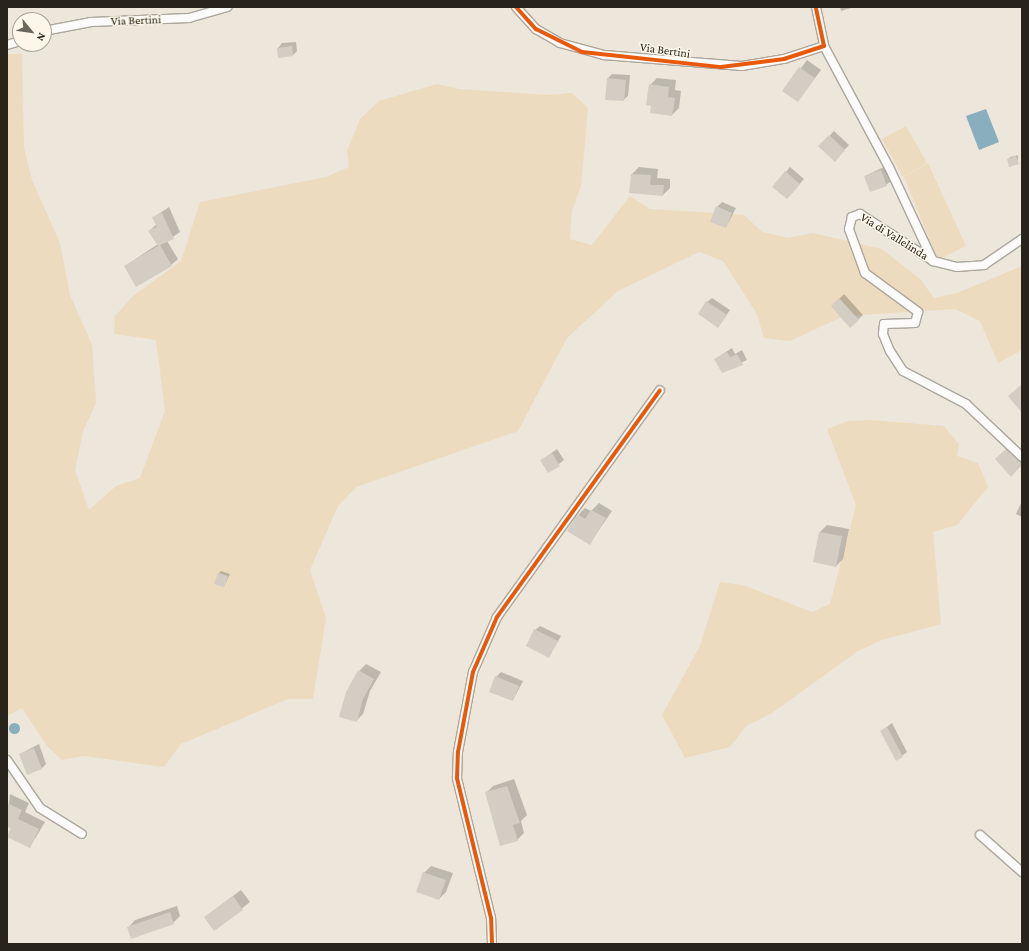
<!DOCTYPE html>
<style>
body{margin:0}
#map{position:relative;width:1029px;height:951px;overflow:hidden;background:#ede6da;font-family:"Crimson Pro",serif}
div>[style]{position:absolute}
.green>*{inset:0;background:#ecdbbe}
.water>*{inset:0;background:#89aebd}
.round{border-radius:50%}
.shadow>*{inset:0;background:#0003}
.building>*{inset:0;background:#d3cdc4}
.roads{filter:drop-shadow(1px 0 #aca69d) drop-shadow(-1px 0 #aca69d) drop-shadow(0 1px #aca69d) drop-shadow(0 -1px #aca69d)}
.street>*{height:8px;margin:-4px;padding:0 4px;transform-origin:4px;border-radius:4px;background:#fcfbf9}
.cycleway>*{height:4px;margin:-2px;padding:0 2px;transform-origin:2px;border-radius:2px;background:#e8590c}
span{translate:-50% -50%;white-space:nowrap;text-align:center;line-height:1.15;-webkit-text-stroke:3px #fef7e9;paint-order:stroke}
.street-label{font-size:12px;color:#28231b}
.frame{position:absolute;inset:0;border:8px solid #28231b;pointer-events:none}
.north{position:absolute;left:12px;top:12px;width:40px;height:40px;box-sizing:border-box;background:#fef7e9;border:1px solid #a8a297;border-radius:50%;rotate:119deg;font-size:11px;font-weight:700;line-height:16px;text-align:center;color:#28231b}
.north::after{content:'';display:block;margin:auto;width:14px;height:18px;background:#6d675e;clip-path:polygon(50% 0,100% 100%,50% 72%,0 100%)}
</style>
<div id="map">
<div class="green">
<i style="clip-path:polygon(7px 54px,22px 54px,24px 147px,32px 180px,60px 243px,70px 295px,92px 345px,96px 403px,83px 431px,75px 470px,89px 510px,116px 486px,140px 478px,165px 411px,156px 340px,114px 334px,115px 316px,133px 296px,181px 261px,200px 202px,326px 177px,349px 167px,347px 151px,360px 119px,379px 101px,437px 84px,459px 89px,548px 95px,572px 93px,588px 108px,581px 186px,572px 211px,570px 239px,592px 245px,630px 196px,650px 209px,744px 215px,762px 232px,788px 238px,813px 233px,882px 249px,920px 279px,934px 298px,957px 293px,1022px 266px,1022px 350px,998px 363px,980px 321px,955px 309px,844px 316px,790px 341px,764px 338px,757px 314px,723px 261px,699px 252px,618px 291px,567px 338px,518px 431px,356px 487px,338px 506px,310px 570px,326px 618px,313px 699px,288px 699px,181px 744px,164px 767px,84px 756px,62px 760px,47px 746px,22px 708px,7px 716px)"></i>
<i style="clip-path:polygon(906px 126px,927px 163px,903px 177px,882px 139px)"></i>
<i style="clip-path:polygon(928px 163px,966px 246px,938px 260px,904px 177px)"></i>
<i style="clip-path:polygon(871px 420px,944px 426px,959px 444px,957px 456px,978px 463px,988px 487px,957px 525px,933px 532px,941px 624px,882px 640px,858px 651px,772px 713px,746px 726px,730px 747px,685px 758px,662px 715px,700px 646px,720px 582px,743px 585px,812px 612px,830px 604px,856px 505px,827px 429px,848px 421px)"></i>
</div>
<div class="water">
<i style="clip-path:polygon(986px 109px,999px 142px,979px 150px,966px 116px)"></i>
<i class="round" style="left:8.5px;top:722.5px;width:11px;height:11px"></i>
</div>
<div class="shadow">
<i style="clip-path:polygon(840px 7px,854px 7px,841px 11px)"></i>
<i style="clip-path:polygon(296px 42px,297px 51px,293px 55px,278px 48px,282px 43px)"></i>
<i style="clip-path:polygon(807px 60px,821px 70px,798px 101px,784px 91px)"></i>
<i style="clip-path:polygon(612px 74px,630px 75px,628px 96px,623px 100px,608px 78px)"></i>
<i style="clip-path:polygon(657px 78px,676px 80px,675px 90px,681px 91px,679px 108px,672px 115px,650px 85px)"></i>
<i style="clip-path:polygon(834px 131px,849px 145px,835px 160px,820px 146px)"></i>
<i style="clip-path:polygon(1018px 155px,1018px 163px,1008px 159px,1010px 157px)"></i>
<i style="clip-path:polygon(886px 166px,891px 181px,886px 185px,865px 176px)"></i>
<i style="clip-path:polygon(639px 167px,658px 169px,657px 178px,670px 179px,670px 188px,663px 195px,632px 174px)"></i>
<i style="clip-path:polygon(790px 167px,804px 179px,792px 193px,786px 172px)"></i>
<i style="clip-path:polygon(722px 202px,736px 208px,726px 227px,717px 207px)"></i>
<i style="clip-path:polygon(169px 207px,180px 232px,167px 241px,178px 259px,171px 265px,125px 266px,158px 244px,149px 231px,157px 224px,154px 217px)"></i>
<i style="clip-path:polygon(844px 294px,863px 315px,851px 326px,832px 306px)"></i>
<i style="clip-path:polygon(712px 298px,730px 310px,718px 327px,707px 302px)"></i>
<i style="clip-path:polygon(732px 348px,735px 354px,742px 350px,747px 360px,722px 372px,715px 359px)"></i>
<i style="clip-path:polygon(1011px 446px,1022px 456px,1022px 465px,1011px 475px,1001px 454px)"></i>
<i style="clip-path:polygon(557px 449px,564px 460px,549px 472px,542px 460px)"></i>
<i style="clip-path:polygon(1022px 501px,1022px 517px,1016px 514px)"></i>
<i style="clip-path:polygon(599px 503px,612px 511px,590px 543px,578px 515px,585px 508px,591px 511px)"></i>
<i style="clip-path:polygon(827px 525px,849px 529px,843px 559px,836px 566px,815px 562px,820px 532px)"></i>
<i style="clip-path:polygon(221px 571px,230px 574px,224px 586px,219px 573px)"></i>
<i style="clip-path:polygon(540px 626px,561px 636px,549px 656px,535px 630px)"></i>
<i style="clip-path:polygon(366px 664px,381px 672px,370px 691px,363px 714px,356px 721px,359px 671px)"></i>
<i style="clip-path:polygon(501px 672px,523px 681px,513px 700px,496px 677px)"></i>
<i style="clip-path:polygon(892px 723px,907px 752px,902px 756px,881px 731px)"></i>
<i style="clip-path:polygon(39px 744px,46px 764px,42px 768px,20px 754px)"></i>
<i style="clip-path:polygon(514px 779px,527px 815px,521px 821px,524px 833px,517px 840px,486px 793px,493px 786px)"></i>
<i style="clip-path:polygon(10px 794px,29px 803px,25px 812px,45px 822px,30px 847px,7px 825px)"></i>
<i style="clip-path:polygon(431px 866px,453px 873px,446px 892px,439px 899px,424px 873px)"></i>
<i style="clip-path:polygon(241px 890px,250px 902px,215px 930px,205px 917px)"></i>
<i style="clip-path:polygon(177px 906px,180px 916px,173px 923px,128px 928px,135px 920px)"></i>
</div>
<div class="building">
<i style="clip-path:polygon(292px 46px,293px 56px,278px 58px,277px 48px)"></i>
<i style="clip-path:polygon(799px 67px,815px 78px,798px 102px,782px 91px)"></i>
<i style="clip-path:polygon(607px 78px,626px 80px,624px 101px,605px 100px)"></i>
<i style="clip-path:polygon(649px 84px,669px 87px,668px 97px,675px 98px,672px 116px,650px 113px,651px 106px,646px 105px)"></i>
<i style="clip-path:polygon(829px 135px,845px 150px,835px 162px,818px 146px)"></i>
<i style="clip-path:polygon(1016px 156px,1019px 164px,1009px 167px,1007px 159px)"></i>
<i style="clip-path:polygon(881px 170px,887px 186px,870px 192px,864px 176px)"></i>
<i style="clip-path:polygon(785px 171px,800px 184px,787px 199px,772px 187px)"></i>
<i style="clip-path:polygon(631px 174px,651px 175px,650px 185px,664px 185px,663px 196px,629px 193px)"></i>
<i style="clip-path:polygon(716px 206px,732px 213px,726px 228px,710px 222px)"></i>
<i style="clip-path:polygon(162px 213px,174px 239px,160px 245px,172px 266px,136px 287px,124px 266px,158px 246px,148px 231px,157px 227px,152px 217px)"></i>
<i style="clip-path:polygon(839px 298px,859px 320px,850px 328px,831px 306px)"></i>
<i style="clip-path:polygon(706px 301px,727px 315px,718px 328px,698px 314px)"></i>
<i style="clip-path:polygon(727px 352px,730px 357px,737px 354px,743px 365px,722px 373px,714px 359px)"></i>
<i style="clip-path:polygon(1022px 384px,1022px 413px,1008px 396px)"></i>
<i style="clip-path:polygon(1006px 449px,1022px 464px,1011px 477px,995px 459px)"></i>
<i style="clip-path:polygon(552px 453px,560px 466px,548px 473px,540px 460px)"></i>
<i style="clip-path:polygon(591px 510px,606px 518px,590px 545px,567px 531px,577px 514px,585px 519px)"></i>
<i style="clip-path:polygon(819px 532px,842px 536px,836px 567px,813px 562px)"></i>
<i style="clip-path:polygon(218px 573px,228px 576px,224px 587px,214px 584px)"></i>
<i style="clip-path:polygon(534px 629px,558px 641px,549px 658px,526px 646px)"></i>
<i style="clip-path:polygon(358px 670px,374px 679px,363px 699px,357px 722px,339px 717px,346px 692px)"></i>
<i style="clip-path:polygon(495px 676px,519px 686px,513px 701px,489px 692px)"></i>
<i style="clip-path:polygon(887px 727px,903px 757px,896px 761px,880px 731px)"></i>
<i style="clip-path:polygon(34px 748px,42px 769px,27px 775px,19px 754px)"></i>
<i style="clip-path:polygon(507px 786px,520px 823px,513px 825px,518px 841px,500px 846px,485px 792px)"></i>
<i style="clip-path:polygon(7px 803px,22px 810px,18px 819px,39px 829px,30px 848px,7px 837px,11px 828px,7px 826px)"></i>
<i style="clip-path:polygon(423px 872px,446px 880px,439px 900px,416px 892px)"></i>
<i style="clip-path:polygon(233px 896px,243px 910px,214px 931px,204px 917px)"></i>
<i style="clip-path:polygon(170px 912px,174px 924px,131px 939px,127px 927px)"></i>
</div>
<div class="roads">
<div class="street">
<i style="left:516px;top:7px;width:30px;rotate:48deg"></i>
<i style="left:536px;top:29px;width:28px;rotate:30deg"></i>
<i style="left:560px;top:43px;width:46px;rotate:15.3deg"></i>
<i style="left:604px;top:55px;width:138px;rotate:4.6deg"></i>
<i style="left:742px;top:66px;width:43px;rotate:-9.5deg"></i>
<i style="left:784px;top:59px;width:42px;rotate:-18deg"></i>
<i style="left:816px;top:7px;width:40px;rotate:78deg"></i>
<i style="left:824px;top:46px;width:137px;rotate:61.8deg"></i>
<i style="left:889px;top:167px;width:104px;rotate:64.9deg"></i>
<i style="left:933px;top:261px;width:87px;rotate:-147.2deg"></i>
<i style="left:860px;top:214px;width:9px;rotate:159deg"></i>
<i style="left:852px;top:217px;width:12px;rotate:104deg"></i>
<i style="left:849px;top:229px;width:47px;rotate:70deg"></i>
<i style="left:865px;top:273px;width:66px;rotate:36.3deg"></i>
<i style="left:918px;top:312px;width:11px;rotate:105deg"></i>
<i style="left:915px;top:323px;width:31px;rotate:178deg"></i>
<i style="left:884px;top:324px;width:10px;rotate:96deg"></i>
<i style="left:883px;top:334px;width:18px;rotate:68deg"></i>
<i style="left:890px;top:351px;width:24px;rotate:57deg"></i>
<i style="left:903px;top:371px;width:71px;rotate:27.6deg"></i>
<i style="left:966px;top:404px;width:77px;rotate:43.4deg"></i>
<i style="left:44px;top:31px;width:48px;rotate:-10.8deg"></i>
<i style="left:91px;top:22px;width:98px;rotate:-2.3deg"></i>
<i style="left:189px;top:18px;width:40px;rotate:-16deg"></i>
<i style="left:7px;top:45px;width:14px;rotate:-17deg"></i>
<i style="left:933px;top:261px;width:25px;rotate:14deg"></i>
<i style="left:957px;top:267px;width:27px;rotate:-4deg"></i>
<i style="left:984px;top:265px;width:46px;rotate:-34.4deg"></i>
<i style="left:7px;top:760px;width:58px;rotate:55.5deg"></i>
<i style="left:40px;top:808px;width:49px;rotate:31.8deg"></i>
<i style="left:980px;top:835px;width:56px;rotate:41.4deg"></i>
<i style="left:492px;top:944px;width:26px;rotate:-92deg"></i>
<i style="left:491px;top:918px;width:144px;rotate:-103.7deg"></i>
<i style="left:457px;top:778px;width:26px;rotate:-88deg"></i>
<i style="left:458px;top:752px;width:81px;rotate:-79.4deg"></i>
<i style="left:473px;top:672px;width:60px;rotate:-66.4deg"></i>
<i style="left:497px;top:617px;width:279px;rotate:-54.3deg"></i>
</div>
</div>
<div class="cycleway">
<i style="left:516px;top:7px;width:30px;rotate:48deg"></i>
<i style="left:536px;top:29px;width:51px;rotate:26.6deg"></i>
<i style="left:582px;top:52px;width:140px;rotate:6.2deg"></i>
<i style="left:721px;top:67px;width:64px;rotate:-7.2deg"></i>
<i style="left:784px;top:59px;width:42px;rotate:-18deg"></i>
<i style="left:824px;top:46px;width:40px;rotate:-102deg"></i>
<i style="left:492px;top:944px;width:26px;rotate:-92deg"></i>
<i style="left:491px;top:918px;width:144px;rotate:-103.7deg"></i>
<i style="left:457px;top:778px;width:26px;rotate:-88deg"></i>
<i style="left:458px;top:752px;width:81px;rotate:-79.4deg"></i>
<i style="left:473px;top:672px;width:60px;rotate:-66.4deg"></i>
<i style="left:497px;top:617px;width:279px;rotate:-54.3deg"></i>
</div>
<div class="street-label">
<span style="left:136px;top:21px;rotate:-2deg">Via Bertini</span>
<span style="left:665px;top:51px;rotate:8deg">Via Bertini</span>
<span style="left:894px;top:237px;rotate:32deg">Via di Vallelinda</span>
</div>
<div class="frame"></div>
<div class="north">N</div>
</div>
